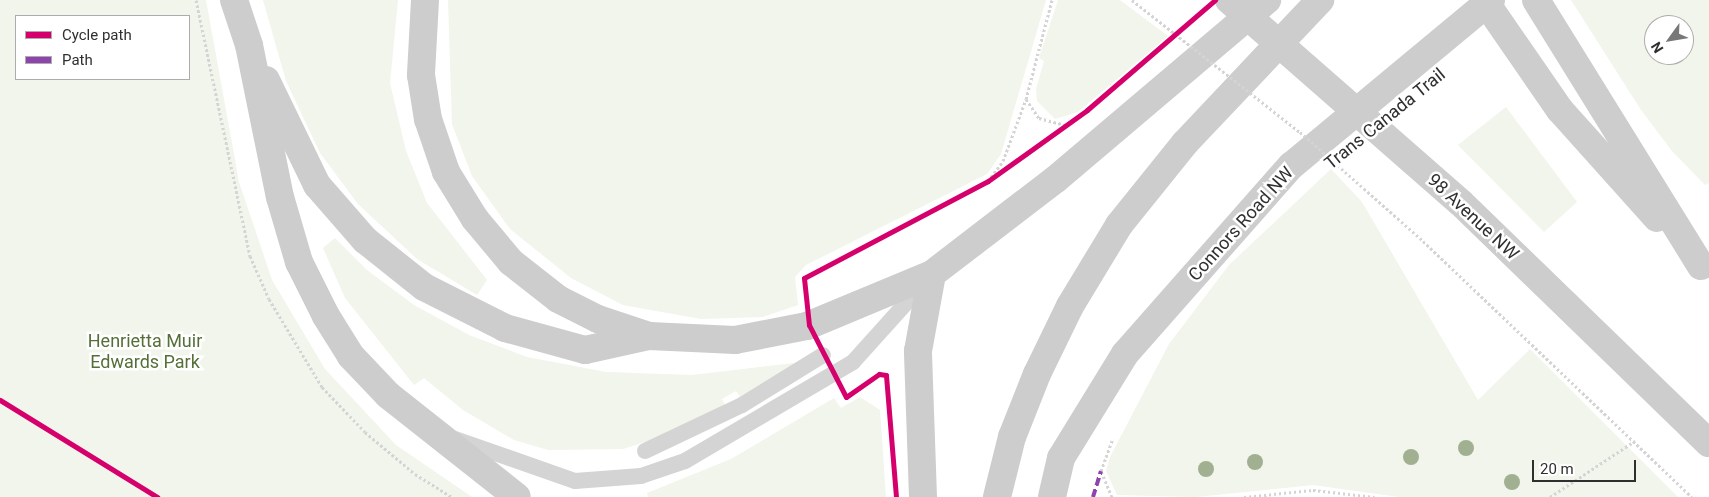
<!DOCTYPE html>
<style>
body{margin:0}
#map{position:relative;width:1709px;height:497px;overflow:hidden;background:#fff;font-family:Roboto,sans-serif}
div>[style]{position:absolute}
.green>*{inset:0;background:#f1f5eb}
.path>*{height:3px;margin-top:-1.5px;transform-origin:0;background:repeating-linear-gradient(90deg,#d4d4d4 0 2.5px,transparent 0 5px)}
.service>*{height:16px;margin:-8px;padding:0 8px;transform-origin:8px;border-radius:8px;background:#d4d4d4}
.secondary>*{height:28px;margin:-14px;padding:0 14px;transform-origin:14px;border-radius:14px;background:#cdcdcd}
.path-bridge>*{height:3px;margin-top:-1.5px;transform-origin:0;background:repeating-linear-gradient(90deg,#d4d4d4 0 2.5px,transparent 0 5px)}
.secondary-bridge>*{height:28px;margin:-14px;padding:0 14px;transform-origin:14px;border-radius:14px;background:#cdcdcd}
.quiet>*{height:4px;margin-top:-2px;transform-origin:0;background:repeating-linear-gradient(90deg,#8e44ad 0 8px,transparent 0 12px)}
.cycleway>*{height:5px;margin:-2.5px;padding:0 2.5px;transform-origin:2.5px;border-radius:2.5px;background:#d6006c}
.trees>*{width:16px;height:16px;margin:-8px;border-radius:50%;background:#a2b092}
span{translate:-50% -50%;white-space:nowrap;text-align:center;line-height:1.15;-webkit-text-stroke:5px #fff;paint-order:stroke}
.street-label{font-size:18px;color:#2f2f2f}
.park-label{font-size:18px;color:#566f38}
.legend{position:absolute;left:15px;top:15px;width:175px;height:65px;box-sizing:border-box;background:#fff;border:1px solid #acacac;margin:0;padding:6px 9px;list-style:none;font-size:15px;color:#2f2f2f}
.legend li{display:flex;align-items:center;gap:10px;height:25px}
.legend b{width:25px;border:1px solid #acacac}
.north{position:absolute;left:1644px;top:15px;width:50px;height:50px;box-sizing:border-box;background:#fff;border:1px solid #acacac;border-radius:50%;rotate:238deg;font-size:14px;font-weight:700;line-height:20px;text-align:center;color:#2f2f2f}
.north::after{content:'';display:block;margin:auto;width:18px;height:22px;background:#787878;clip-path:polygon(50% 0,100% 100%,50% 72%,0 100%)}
.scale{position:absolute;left:1532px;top:460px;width:104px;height:22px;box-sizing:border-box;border:2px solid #2f2f2f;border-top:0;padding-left:6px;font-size:15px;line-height:18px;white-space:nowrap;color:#2f2f2f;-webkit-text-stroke:4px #fff;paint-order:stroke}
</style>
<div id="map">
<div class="green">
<i style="clip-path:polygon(evenodd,0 0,206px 0,239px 182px,272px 280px,325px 369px,396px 445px,472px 497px,0 497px,0 0,16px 16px,189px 16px,189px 79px,16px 79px,16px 16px)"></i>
<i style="clip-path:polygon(263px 0,398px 0,390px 83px,406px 151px,427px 203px,487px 280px,477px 295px,417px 259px,358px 204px,320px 153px,286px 81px)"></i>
<i style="clip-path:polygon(448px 0,1046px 0,1001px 154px,987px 174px,806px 265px,795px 277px,798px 305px,763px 317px,701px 319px,623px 305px,571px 278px,510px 229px,472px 176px,452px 124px)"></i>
<i style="clip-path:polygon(1058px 0,1120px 0,1168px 36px,1078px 112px,1055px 119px,1037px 101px,1036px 89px,1044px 61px,1039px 58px)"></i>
<i style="clip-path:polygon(evenodd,1571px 0,1709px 0,1709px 183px,1705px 185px,1672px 151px,1641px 110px,1571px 0,1654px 25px,1684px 25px,1684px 55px,1654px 55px,1654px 25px)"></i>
<i style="clip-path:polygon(1506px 107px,1577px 202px,1544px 232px,1458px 145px)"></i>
<i style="clip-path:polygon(1331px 169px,1362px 202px,1478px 400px,1530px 349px,1678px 497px,1399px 497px,1313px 485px,1196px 497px,1117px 495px,1106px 471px,1110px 457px,1169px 344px,1229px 265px)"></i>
<i style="clip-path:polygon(335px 238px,367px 270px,414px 305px,469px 335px,527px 357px,606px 372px,692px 375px,802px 362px,741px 398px,736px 391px,722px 399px,726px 407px,670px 434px,623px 449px,548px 450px,514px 440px,463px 410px,424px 378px,414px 385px,345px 298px,323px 248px)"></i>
<i style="clip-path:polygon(860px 397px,880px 410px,886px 497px,648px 497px,647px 493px,731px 459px,834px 398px,841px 408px)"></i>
</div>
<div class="path">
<i style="left:196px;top:0;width:262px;rotate:78.1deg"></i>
<i style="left:250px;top:256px;width:47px;rotate:66.2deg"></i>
<i style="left:269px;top:299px;width:103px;rotate:58.9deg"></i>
<i style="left:322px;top:387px;width:62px;rotate:46.3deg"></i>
<i style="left:365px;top:432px;width:65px;rotate:40deg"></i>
<i style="left:415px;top:474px;width:44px;rotate:31.9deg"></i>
<i style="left:1052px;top:0;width:102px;rotate:104.7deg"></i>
<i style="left:1026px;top:99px;width:23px;rotate:56deg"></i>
<i style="left:1039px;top:118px;width:27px;rotate:15deg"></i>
<i style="left:988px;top:181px;width:25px;rotate:-53deg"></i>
<i style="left:1003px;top:161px;width:66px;rotate:-69.6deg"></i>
<i style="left:1423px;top:241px;width:371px;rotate:43.6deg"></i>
<i style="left:1112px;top:497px;width:28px;rotate:-113deg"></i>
<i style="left:1101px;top:471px;width:33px;rotate:-70deg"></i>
<i style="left:1244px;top:497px;width:69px;rotate:-5.8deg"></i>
<i style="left:1313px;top:490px;width:62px;rotate:6.4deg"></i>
<i style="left:1550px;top:497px;width:102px;rotate:-33.4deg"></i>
</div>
<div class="service">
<i style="left:455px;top:439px;width:127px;rotate:19.3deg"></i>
<i style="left:575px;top:481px;width:66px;rotate:-4.3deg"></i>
<i style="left:641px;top:476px;width:46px;rotate:-18.8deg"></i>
<i style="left:685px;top:461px;width:195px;rotate:-30.5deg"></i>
<i style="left:853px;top:362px;width:109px;rotate:-48deg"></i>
<i style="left:645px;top:451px;width:107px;rotate:-25.4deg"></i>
<i style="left:742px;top:405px;width:95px;rotate:-31.7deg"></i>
</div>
<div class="secondary">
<i style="left:234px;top:0;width:47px;rotate:71.6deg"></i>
<i style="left:249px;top:45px;width:155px;rotate:78.5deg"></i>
<i style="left:280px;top:197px;width:68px;rotate:73.7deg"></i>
<i style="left:299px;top:262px;width:60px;rotate:63.4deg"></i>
<i style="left:326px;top:316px;width:47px;rotate:58deg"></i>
<i style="left:351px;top:356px;width:54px;rotate:46.5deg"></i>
<i style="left:388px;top:395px;width:164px;rotate:38.3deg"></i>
<i style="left:425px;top:0;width:75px;rotate:93.1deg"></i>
<i style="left:421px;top:75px;width:45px;rotate:81deg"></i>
<i style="left:428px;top:119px;width:56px;rotate:71.2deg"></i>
<i style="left:446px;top:172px;width:55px;rotate:58.3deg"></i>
<i style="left:475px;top:219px;width:56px;rotate:50.1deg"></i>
<i style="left:511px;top:262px;width:60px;rotate:38.2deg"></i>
<i style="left:558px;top:299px;width:45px;rotate:26.6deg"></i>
<i style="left:598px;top:319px;width:54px;rotate:18.4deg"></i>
<i style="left:649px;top:336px;width:86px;rotate:2.7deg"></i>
<i style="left:735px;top:340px;width:73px;rotate:-11deg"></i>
<i style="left:807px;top:326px;width:135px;rotate:-22.6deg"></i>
<i style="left:932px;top:274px;width:156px;rotate:-37.5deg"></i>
<i style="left:1056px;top:179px;width:277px;rotate:-40.3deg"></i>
<i style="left:1536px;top:0;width:313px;rotate:58.2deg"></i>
<i style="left:266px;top:80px;width:117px;rotate:64.1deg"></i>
<i style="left:317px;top:185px;width:73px;rotate:48.9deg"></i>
<i style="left:365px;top:240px;width:75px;rotate:38.5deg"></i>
<i style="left:424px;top:287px;width:91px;rotate:26.8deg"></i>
<i style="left:505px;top:328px;width:83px;rotate:15.4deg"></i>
<i style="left:585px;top:350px;width:66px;rotate:-12.3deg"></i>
<i style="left:1560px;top:110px;width:145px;rotate:48.1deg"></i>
<i style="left:1461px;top:203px;width:345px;rotate:44.1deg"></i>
<i style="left:923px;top:497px;width:146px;rotate:-92deg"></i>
<i style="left:918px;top:351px;width:78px;rotate:-79.7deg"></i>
<i style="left:997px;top:497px;width:62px;rotate:-76deg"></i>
<i style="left:1012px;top:437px;width:68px;rotate:-68.4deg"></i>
<i style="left:1037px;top:374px;width:76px;rotate:-64.1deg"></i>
<i style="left:1070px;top:306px;width:95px;rotate:-58.8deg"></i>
<i style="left:1119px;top:225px;width:105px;rotate:-51.2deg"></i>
<i style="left:1185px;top:143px;width:197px;rotate:-46.6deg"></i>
<i style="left:1052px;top:497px;width:40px;rotate:-77deg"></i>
<i style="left:1061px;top:458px;width:122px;rotate:-58.4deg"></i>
<i style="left:1125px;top:354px;width:251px;rotate:-48.6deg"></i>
<i style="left:1291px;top:166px;width:260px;rotate:-39.7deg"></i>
</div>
<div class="path-bridge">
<i style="left:1132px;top:0;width:214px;rotate:38.2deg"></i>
<i style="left:1300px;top:132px;width:164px;rotate:41.5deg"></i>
</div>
<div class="secondary-bridge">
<i style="left:1229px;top:0;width:308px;rotate:41.2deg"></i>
<i style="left:1484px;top:0;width:134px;rotate:55.4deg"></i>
</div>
<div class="quiet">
<i style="left:1093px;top:497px;width:27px;rotate:-73deg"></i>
</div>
<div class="cycleway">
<i style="left:0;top:400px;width:185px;rotate:31.7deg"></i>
<i style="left:896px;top:497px;width:122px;rotate:-94.7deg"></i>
<i style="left:886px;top:375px;width:7px;rotate:-172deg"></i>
<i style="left:879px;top:374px;width:40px;rotate:145.1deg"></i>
<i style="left:846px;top:397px;width:81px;rotate:-117.2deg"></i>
<i style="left:809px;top:325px;width:47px;rotate:-96.1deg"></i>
<i style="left:804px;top:278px;width:208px;rotate:-27.8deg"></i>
<i style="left:988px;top:181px;width:122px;rotate:-35.6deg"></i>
<i style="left:1087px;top:110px;width:169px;rotate:-40.7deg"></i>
</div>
<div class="trees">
<i style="left:1466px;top:448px"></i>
<i style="left:1411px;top:457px"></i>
<i style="left:1255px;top:462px"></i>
<i style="left:1206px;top:469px"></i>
<i style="left:1512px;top:482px"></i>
</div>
<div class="street-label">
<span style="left:1385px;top:119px;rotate:-39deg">Trans Canada Trail</span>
<span style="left:1473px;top:217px;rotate:43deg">98 Avenue NW</span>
<span style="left:1241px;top:224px;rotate:-48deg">Connors Road NW</span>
</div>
<div class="park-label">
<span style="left:145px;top:352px">Henrietta Muir<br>Edwards Park</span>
</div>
<ul class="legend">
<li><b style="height:6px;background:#d6006c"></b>Cycle path</li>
<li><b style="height:6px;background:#8e44ad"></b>Path</li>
</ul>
<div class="north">N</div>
<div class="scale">20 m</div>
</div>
